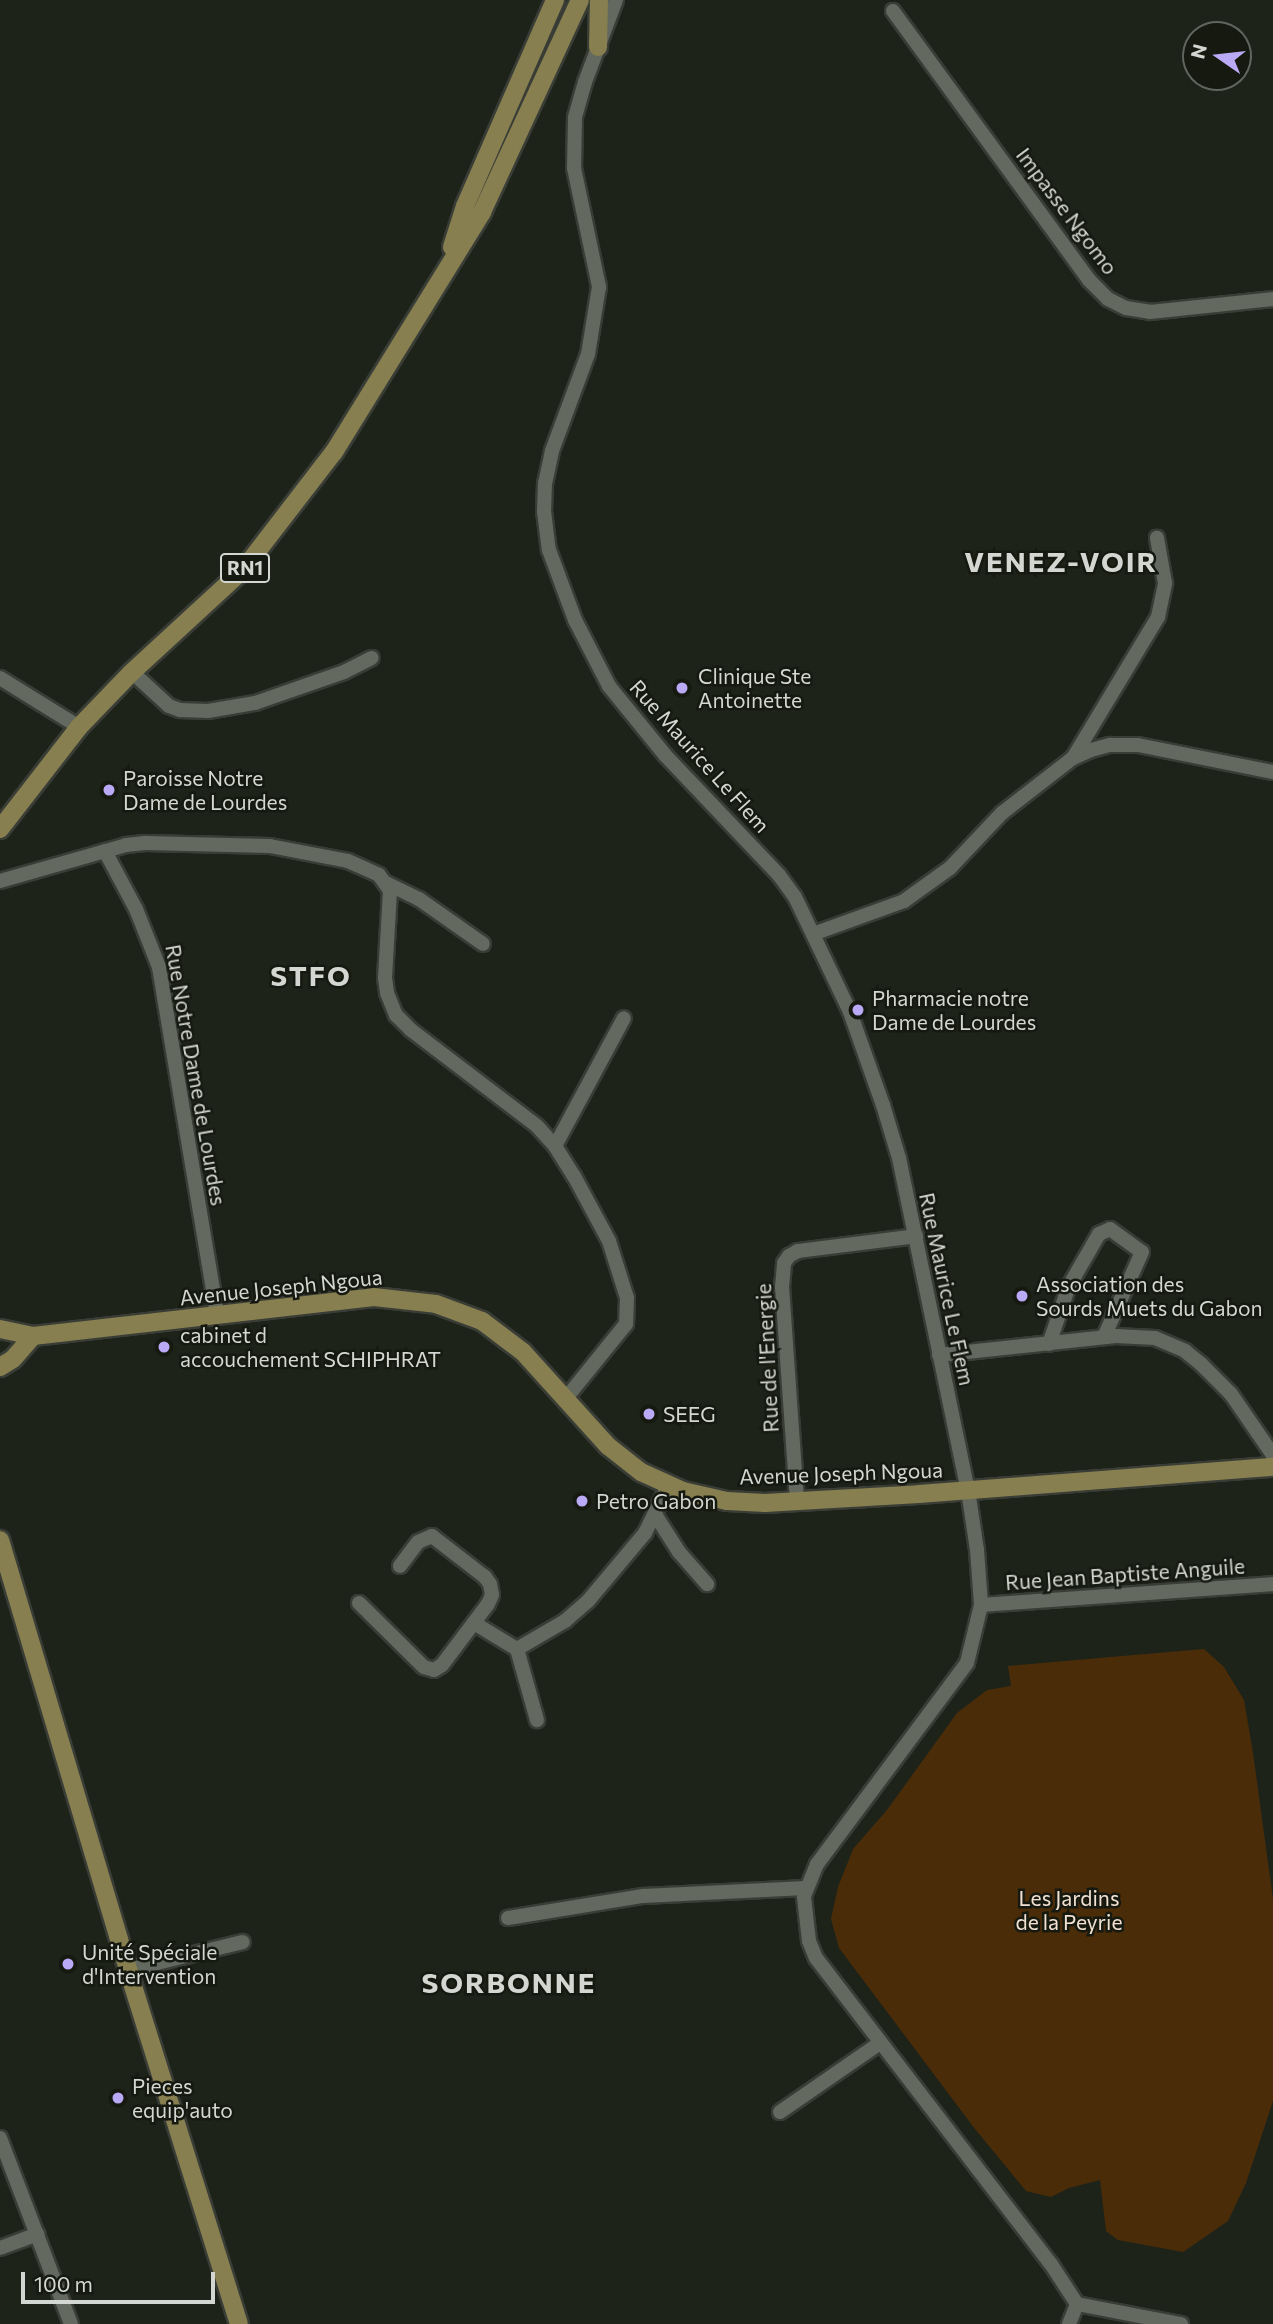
<!DOCTYPE html>
<meta charset="utf-8">
<style>
body{margin:0}
#map{position:relative;width:1273px;height:2324px;overflow:hidden;background:#1e2319;font-family:Commissioner,sans-serif}
div>[style]{position:absolute}
.green>*{inset:0;background:#4b2c09}
.roads{filter:drop-shadow(2px 0 #393d36) drop-shadow(-2px 0 #393d36) drop-shadow(0 2px #393d36) drop-shadow(0 -2px #393d36)}
.minor>*{height:14px;margin:-7px;padding:0 7px;transform-origin:7px;border-radius:7px;background:#63695e}
.major>*{height:18px;margin:-9px;padding:0 9px;transform-origin:9px;border-radius:9px;background:#877f4f}
.dots>*{width:19px;height:19px;translate:-50% -50%;box-sizing:border-box;border:4px solid #151910;border-radius:50%}
span{translate:-50% -50%;white-space:nowrap;text-align:center;line-height:1.15;-webkit-text-stroke:5px #151910;paint-order:stroke}
.shield-label span{padding:2px 5px;background:#151910;border:2px solid;border-radius:5px;-webkit-text-stroke-width:0}
.shield-label{font-size:19px;color:#d4d7d1;font-weight:700}
.street-label{font-size:21px;color:#d4d7d1}
.poi-label{font-size:21px;color:#d4d7d1}
.left{translate:0 -50%;text-align:left}
.park-label{font-size:21px;color:#f2e1d1}
.district-label{font-size:28px;color:#d4d7d1;font-weight:700;letter-spacing:2px}
.north{position:absolute;left:1182px;top:21px;width:70px;height:70px;box-sizing:border-box;background:#151910;border:2px solid #61655d;border-radius:50%;rotate:284deg;font-size:19px;font-weight:700;line-height:28px;text-align:center;color:#d4d7d1}
.north::after{content:'';display:block;margin:auto;width:24px;height:32px;background:#baaaf6;clip-path:polygon(50% 0,100% 100%,50% 72%,0 100%)}
.scale{position:absolute;left:21px;top:2272px;width:194px;height:32px;box-sizing:border-box;border:4px solid #d4d7d1;border-top:0;padding-left:9px;font-size:21px;line-height:24px;white-space:nowrap;color:#d4d7d1;-webkit-text-stroke:5px #151910;paint-order:stroke}
</style>
<div id="map">
<div class="green">
<i style="clip-path:polygon(1204px 1649px,1224px 1667px,1244px 1700px,1253px 1753px,1273px 1899px,1273px 2101px,1246px 2183px,1228px 2221px,1183px 2252px,1118px 2240px,1106px 2231px,1100px 2180px,1069px 2188px,1051px 2197px,1026px 2191px,975px 2129px,839px 1948px,831px 1919px,838px 1887px,853px 1849px,887px 1810px,957px 1713px,987px 1690px,1011px 1686px,1008px 1666px)"></i>
</div>
<div class="roads">
<div class="minor">
<i style="left:616px;top:0;width:88px;rotate:110.7deg"></i>
<i style="left:585px;top:82px;width:37px;rotate:106deg"></i>
<i style="left:575px;top:118px;width:50px;rotate:91.1deg"></i>
<i style="left:574px;top:168px;width:122px;rotate:78.1deg"></i>
<i style="left:599px;top:287px;width:68px;rotate:99.3deg"></i>
<i style="left:588px;top:354px;width:103px;rotate:110.4deg"></i>
<i style="left:552px;top:451px;width:33px;rotate:102deg"></i>
<i style="left:545px;top:483px;width:28px;rotate:92deg"></i>
<i style="left:544px;top:511px;width:39px;rotate:83deg"></i>
<i style="left:549px;top:550px;width:75px;rotate:69.6deg"></i>
<i style="left:575px;top:620px;width:74px;rotate:62.7deg"></i>
<i style="left:609px;top:686px;width:89px;rotate:50.9deg"></i>
<i style="left:665px;top:755px;width:166px;rotate:46.5deg"></i>
<i style="left:779px;top:875px;width:27px;rotate:54deg"></i>
<i style="left:795px;top:897px;width:127px;rotate:64.4deg"></i>
<i style="left:850px;top:1012px;width:99px;rotate:70.5deg"></i>
<i style="left:883px;top:1105px;width:55px;rotate:73.2deg"></i>
<i style="left:899px;top:1158px;width:339px;rotate:78.3deg"></i>
<i style="left:968px;top:1490px;width:61px;rotate:81.5deg"></i>
<i style="left:977px;top:1550px;width:55px;rotate:85.8deg"></i>
<i style="left:981px;top:1605px;width:60px;rotate:103.6deg"></i>
<i style="left:967px;top:1663px;width:251px;rotate:126.7deg"></i>
<i style="left:817px;top:1864px;width:35px;rotate:112deg"></i>
<i style="left:804px;top:1897px;width:44px;rotate:83.5deg"></i>
<i style="left:809px;top:1941px;width:18px;rotate:68deg"></i>
<i style="left:816px;top:1958px;width:386px;rotate:52.5deg"></i>
<i style="left:1051px;top:2264px;width:48px;rotate:57deg"></i>
<i style="left:1077px;top:2304px;width:106px;rotate:10.9deg"></i>
<i style="left:893px;top:11px;width:333px;rotate:53.9deg"></i>
<i style="left:1089px;top:280px;width:27px;rotate:45deg"></i>
<i style="left:1108px;top:299px;width:20px;rotate:27deg"></i>
<i style="left:1126px;top:308px;width:24px;rotate:9deg"></i>
<i style="left:1150px;top:312px;width:124px;rotate:-6deg"></i>
<i style="left:132px;top:672px;width:50px;rotate:42.6deg"></i>
<i style="left:169px;top:706px;width:12px;rotate:20deg"></i>
<i style="left:180px;top:710px;width:28px;rotate:2deg"></i>
<i style="left:208px;top:711px;width:48px;rotate:-9.7deg"></i>
<i style="left:255px;top:703px;width:94px;rotate:-19.2deg"></i>
<i style="left:344px;top:672px;width:31px;rotate:-27deg"></i>
<i style="left:0;top:678px;width:93px;rotate:31.8deg"></i>
<i style="left:1073px;top:758px;width:165px;rotate:-58.9deg"></i>
<i style="left:1158px;top:617px;width:35px;rotate:-78deg"></i>
<i style="left:1165px;top:583px;width:46px;rotate:-100.1deg"></i>
<i style="left:105px;top:851px;width:66px;rotate:61.9deg"></i>
<i style="left:136px;top:909px;width:62px;rotate:68.4deg"></i>
<i style="left:159px;top:967px;width:353px;rotate:80.5deg"></i>
<i style="left:0;top:881px;width:131px;rotate:-15.9deg"></i>
<i style="left:126px;top:845px;width:19px;rotate:-6deg"></i>
<i style="left:145px;top:843px;width:125px;rotate:1.4deg"></i>
<i style="left:270px;top:846px;width:79px;rotate:10.9deg"></i>
<i style="left:348px;top:861px;width:34px;rotate:24deg"></i>
<i style="left:379px;top:875px;width:19px;rotate:55deg"></i>
<i style="left:390px;top:891px;width:87px;rotate:93.3deg"></i>
<i style="left:385px;top:978px;width:15px;rotate:82deg"></i>
<i style="left:387px;top:993px;width:24px;rotate:68deg"></i>
<i style="left:396px;top:1015px;width:21px;rotate:45deg"></i>
<i style="left:411px;top:1030px;width:158px;rotate:37.3deg"></i>
<i style="left:537px;top:1126px;width:27px;rotate:48deg"></i>
<i style="left:555px;top:1146px;width:36px;rotate:58deg"></i>
<i style="left:574px;top:1176px;width:74px;rotate:61.7deg"></i>
<i style="left:609px;top:1241px;width:60px;rotate:72.5deg"></i>
<i style="left:627px;top:1298px;width:26px;rotate:92deg"></i>
<i style="left:626px;top:1324px;width:95px;rotate:129deg"></i>
<i style="left:386px;top:883px;width:37px;rotate:26deg"></i>
<i style="left:419px;top:899px;width:78px;rotate:35.1deg"></i>
<i style="left:813px;top:934px;width:97px;rotate:-19.9deg"></i>
<i style="left:904px;top:901px;width:57px;rotate:-35.7deg"></i>
<i style="left:950px;top:868px;width:76px;rotate:-46.6deg"></i>
<i style="left:1002px;top:813px;width:90px;rotate:-37.8deg"></i>
<i style="left:1073px;top:758px;width:20px;rotate:-24deg"></i>
<i style="left:1091px;top:750px;width:20px;rotate:-15deg"></i>
<i style="left:1110px;top:745px;width:28px"></i>
<i style="left:1138px;top:745px;width:138px;rotate:11.3deg"></i>
<i style="left:555px;top:1146px;width:145px;rotate:-61.7deg"></i>
<i style="left:1049px;top:1344px;width:61px;rotate:-71deg"></i>
<i style="left:1069px;top:1286px;width:60px;rotate:-60deg"></i>
<i style="left:1099px;top:1234px;width:12px;rotate:-24deg"></i>
<i style="left:1110px;top:1229px;width:39px;rotate:36deg"></i>
<i style="left:1142px;top:1252px;width:93px;rotate:114.1deg"></i>
<i style="left:939px;top:1355px;width:178px;rotate:-6.1deg"></i>
<i style="left:1116px;top:1336px;width:39px;rotate:3deg"></i>
<i style="left:1155px;top:1338px;width:33px;rotate:23deg"></i>
<i style="left:1185px;top:1351px;width:21px;rotate:39deg"></i>
<i style="left:1201px;top:1364px;width:42px;rotate:45deg"></i>
<i style="left:1231px;top:1394px;width:74px;rotate:55.5deg"></i>
<i style="left:797px;top:1501px;width:215px;rotate:-94deg"></i>
<i style="left:782px;top:1287px;width:24px;rotate:-85deg"></i>
<i style="left:784px;top:1263px;width:9px;rotate:-54deg"></i>
<i style="left:789px;top:1256px;width:10px;rotate:-29deg"></i>
<i style="left:798px;top:1251px;width:119px;rotate:-7.2deg"></i>
<i style="left:656px;top:1516px;width:43px;rotate:57.4deg"></i>
<i style="left:679px;top:1552px;width:43px;rotate:48.8deg"></i>
<i style="left:359px;top:1603px;width:91px;rotate:44.6deg"></i>
<i style="left:424px;top:1667px;width:10px;rotate:17deg"></i>
<i style="left:434px;top:1670px;width:9px;rotate:-32deg"></i>
<i style="left:442px;top:1665px;width:76px;rotate:-53deg"></i>
<i style="left:488px;top:1604px;width:10px;rotate:-66deg"></i>
<i style="left:492px;top:1595px;width:11px;rotate:-100deg"></i>
<i style="left:490px;top:1584px;width:9px;rotate:-126deg"></i>
<i style="left:485px;top:1577px;width:67px;rotate:-142.3deg"></i>
<i style="left:432px;top:1536px;width:15px;rotate:157deg"></i>
<i style="left:418px;top:1542px;width:30px;rotate:127deg"></i>
<i style="left:981px;top:1605px;width:293px;rotate:-4.1deg"></i>
<i style="left:474px;top:1623px;width:50px;rotate:31.2deg"></i>
<i style="left:517px;top:1649px;width:56px;rotate:-30.3deg"></i>
<i style="left:565px;top:1621px;width:30px;rotate:-41deg"></i>
<i style="left:588px;top:1601px;width:89px;rotate:-50deg"></i>
<i style="left:645px;top:1533px;width:52px;rotate:-63.9deg"></i>
<i style="left:517px;top:1649px;width:74px;rotate:74.3deg"></i>
<i style="left:508px;top:1918px;width:137px;rotate:-9.3deg"></i>
<i style="left:643px;top:1896px;width:163px;rotate:-2.8deg"></i>
<i style="left:128px;top:1970px;width:118px;rotate:-13.7deg"></i>
<i style="left:780px;top:2112px;width:121px;rotate:-34.6deg"></i>
<i style="left:0;top:2138px;width:199px;rotate:69.1deg"></i>
<i style="left:0;top:2248px;width:40px;rotate:-20.2deg"></i>
<i style="left:1069px;top:2324px;width:22px;rotate:-68deg"></i>
</div>
<div class="major">
<i style="left:598px;top:47px;width:47px;rotate:-88.8deg"></i>
<i style="left:452px;top:247px;width:43px;rotate:-72.4deg"></i>
<i style="left:465px;top:206px;width:225px;rotate:-66.4deg"></i>
<i style="left:0;top:829px;width:129px;rotate:-52.2deg"></i>
<i style="left:79px;top:727px;width:76px;rotate:-46.1deg"></i>
<i style="left:132px;top:672px;width:151px;rotate:-42.6deg"></i>
<i style="left:243px;top:570px;width:149px;rotate:-52.4deg"></i>
<i style="left:334px;top:452px;width:282px;rotate:-58.3deg"></i>
<i style="left:482px;top:212px;width:234px;rotate:-65.2deg"></i>
<i style="left:0;top:1329px;width:34px;rotate:12deg"></i>
<i style="left:33px;top:1336px;width:343px;rotate:-6.5deg"></i>
<i style="left:374px;top:1297px;width:62px;rotate:6.4deg"></i>
<i style="left:436px;top:1304px;width:49px;rotate:20.3deg"></i>
<i style="left:482px;top:1321px;width:51px;rotate:37.1deg"></i>
<i style="left:523px;top:1352px;width:127px;rotate:47.9deg"></i>
<i style="left:608px;top:1446px;width:42px;rotate:38.2deg"></i>
<i style="left:641px;top:1472px;width:46px;rotate:24.3deg"></i>
<i style="left:683px;top:1491px;width:45px;rotate:12.8deg"></i>
<i style="left:727px;top:1501px;width:38px;rotate:3deg"></i>
<i style="left:765px;top:1503px;width:154px;rotate:-3.3deg"></i>
<i style="left:919px;top:1494px;width:355px;rotate:-4.4deg"></i>
<i style="left:0;top:1367px;width:15px;rotate:-32deg"></i>
<i style="left:13px;top:1359px;width:30px;rotate:-49deg"></i>
<i style="left:0;top:1540px;width:449px;rotate:73.4deg"></i>
<i style="left:128px;top:1970px;width:371px;rotate:72.6deg"></i>
</div>
</div>
<div class="dots">
<i style="left:682px;top:688px;background:#baaaf6"></i>
<i style="left:109px;top:790px;background:#baaaf6"></i>
<i style="left:858px;top:1010px;background:#baaaf6"></i>
<i style="left:1022px;top:1296px;background:#baaaf6"></i>
<i style="left:164px;top:1347px;background:#baaaf6"></i>
<i style="left:649px;top:1414px;background:#baaaf6"></i>
<i style="left:582px;top:1501px;background:#baaaf6"></i>
<i style="left:68px;top:1964px;background:#baaaf6"></i>
<i style="left:118px;top:2098px;background:#baaaf6"></i>
</div>
<div class="shield-label">
<span style="left:245px;top:568px">RN1</span>
</div>
<div class="street-label">
<span style="left:1067px;top:211px;rotate:53deg">Impasse Ngomo</span>
<span style="left:700px;top:756px;rotate:48deg">Rue Maurice Le Flem</span>
<span style="left:196px;top:1075px;rotate:80deg">Rue Notre Dame de Lourdes</span>
<span style="left:281px;top:1287px;rotate:-6deg">Avenue Joseph Ngoua</span>
<span style="left:947px;top:1289px;rotate:78deg">Rue Maurice Le Flem</span>
<span style="left:767px;top:1358px;rotate:-93deg">Rue de l'Energie</span>
<span style="left:841px;top:1473px;rotate:-2deg">Avenue Joseph Ngoua</span>
<span style="left:1125px;top:1574px;rotate:-4deg">Rue Jean Baptiste Anguile</span>
</div>
<div class="poi-label">
<span class="left" style="left:698px;top:688px">Clinique Ste<br>Antoinette</span>
<span class="left" style="left:123px;top:790px">Paroisse Notre<br>Dame de Lourdes</span>
<span class="left" style="left:872px;top:1010px">Pharmacie notre<br>Dame de Lourdes</span>
<span class="left" style="left:1036px;top:1296px">Association des<br>Sourds Muets du Gabon</span>
<span class="left" style="left:180px;top:1347px">cabinet d<br>accouchement SCHIPHRAT</span>
<span class="left" style="left:663px;top:1414px">SEEG</span>
<span class="left" style="left:596px;top:1501px">Petro Gabon</span>
<span class="left" style="left:82px;top:1964px">Unité Spéciale<br>d'Intervention</span>
<span class="left" style="left:132px;top:2098px">Pieces<br>equip'auto</span>
</div>
<div class="park-label">
<span style="left:1069px;top:1910px">Les Jardins<br>de la Peyrie</span>
</div>
<div class="district-label">
<span style="left:1061px;top:561px">VENEZ-VOIR</span>
<span style="left:311px;top:975px">STFO</span>
<span style="left:509px;top:1982px">SORBONNE</span>
</div>
<div class="north">N</div>
<div class="scale">100 m</div>
</div>
